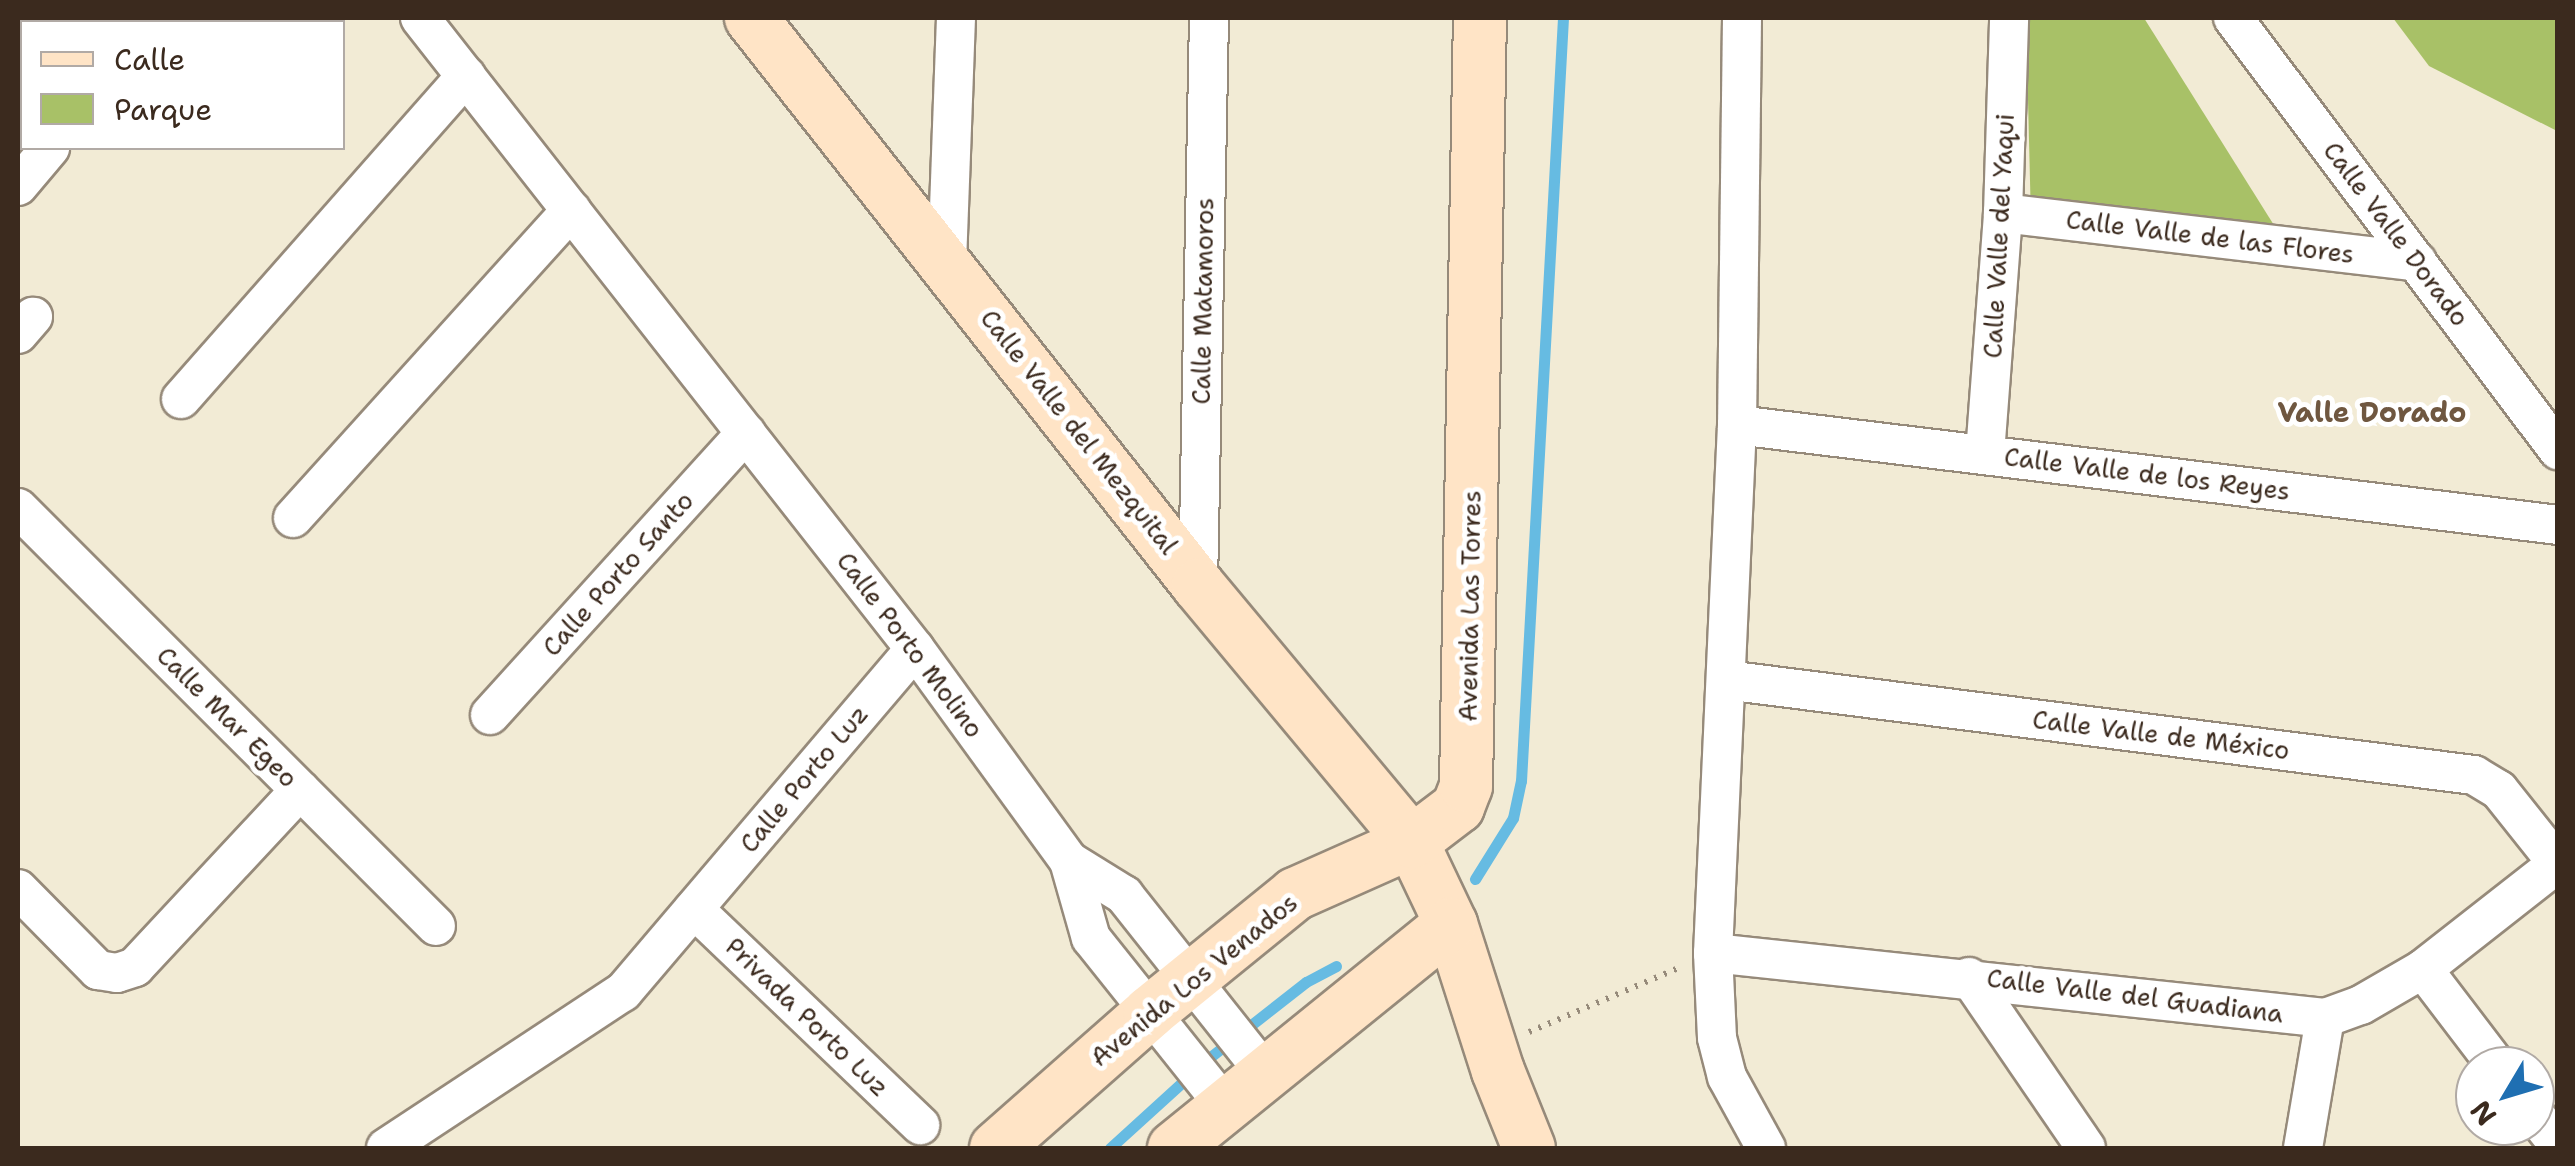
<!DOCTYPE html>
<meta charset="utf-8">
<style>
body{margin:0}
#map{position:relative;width:2575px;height:1166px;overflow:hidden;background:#f2ebd5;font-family:"Shantell Sans",sans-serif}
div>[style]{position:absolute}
.green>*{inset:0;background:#a8c167}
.stream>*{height:11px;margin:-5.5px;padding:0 5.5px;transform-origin:5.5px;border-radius:5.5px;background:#66bbe2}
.path>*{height:6px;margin-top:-3px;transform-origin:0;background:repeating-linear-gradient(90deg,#968a7a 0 2.5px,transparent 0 10.5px)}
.roads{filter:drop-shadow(2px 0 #968a7a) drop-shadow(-2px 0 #968a7a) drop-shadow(0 2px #968a7a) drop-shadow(0 -2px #968a7a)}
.street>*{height:38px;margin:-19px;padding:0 19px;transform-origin:19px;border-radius:19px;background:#fff}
.secondary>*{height:52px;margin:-26px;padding:0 26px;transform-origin:26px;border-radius:26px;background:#ffe4c6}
span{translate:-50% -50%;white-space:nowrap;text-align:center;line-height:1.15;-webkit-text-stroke:10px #fff;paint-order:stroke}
.street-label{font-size:25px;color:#3b2a1e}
.neighbourhood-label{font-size:28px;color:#6f5740;font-weight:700}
.frame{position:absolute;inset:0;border:20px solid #3b2a1e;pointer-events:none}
.legend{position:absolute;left:20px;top:20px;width:325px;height:130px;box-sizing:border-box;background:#fff;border:2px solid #b1aaa5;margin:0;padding:12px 18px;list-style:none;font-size:30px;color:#3b2a1e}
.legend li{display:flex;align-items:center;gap:20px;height:50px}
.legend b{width:50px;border:2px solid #b1aaa5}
.north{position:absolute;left:2455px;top:1046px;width:100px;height:100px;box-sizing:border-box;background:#fff;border:2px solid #b1aaa5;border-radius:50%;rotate:232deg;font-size:28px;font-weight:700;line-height:40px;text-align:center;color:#3b2a1e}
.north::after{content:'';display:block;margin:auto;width:35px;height:45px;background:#1f6fb2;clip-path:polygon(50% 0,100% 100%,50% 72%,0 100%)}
</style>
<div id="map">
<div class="green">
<i style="clip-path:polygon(2026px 18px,2144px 18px,2277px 230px,2031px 221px)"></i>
<i style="clip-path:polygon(2393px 18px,2557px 18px,2557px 131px,2429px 66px)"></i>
</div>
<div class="stream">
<i style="left:1475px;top:879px;width:72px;rotate:-58.1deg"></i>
<i style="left:1513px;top:818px;width:38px;rotate:-78deg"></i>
<i style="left:1521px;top:781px;width:764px;rotate:-86.85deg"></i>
<i style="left:1110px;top:1148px;width:134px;rotate:-42.3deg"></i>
<i style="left:1209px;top:1058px;width:123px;rotate:-38.1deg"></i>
<i style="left:1306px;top:982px;width:34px;rotate:-28deg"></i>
</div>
<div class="path">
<i style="left:1529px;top:1032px;width:162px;rotate:-23.2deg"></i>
</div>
<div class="roads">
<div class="street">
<i style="left:420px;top:18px;width:802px;rotate:51.89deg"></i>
<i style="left:915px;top:649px;width:262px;rotate:54deg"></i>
<i style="left:1069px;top:861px;width:80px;rotate:74.1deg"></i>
<i style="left:1091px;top:938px;width:215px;rotate:51.4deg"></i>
<i style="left:1742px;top:18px;width:407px;rotate:90.7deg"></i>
<i style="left:1737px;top:425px;width:529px;rotate:92.6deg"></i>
<i style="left:1713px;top:953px;width:85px;rotate:87.3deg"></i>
<i style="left:1717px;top:1038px;width:40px;rotate:75.6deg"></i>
<i style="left:1727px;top:1077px;width:81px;rotate:61.2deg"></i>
<i style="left:2233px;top:18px;width:541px;rotate:53.05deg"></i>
<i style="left:154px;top:22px;width:6px;rotate:-45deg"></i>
<i style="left:18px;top:186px;width:50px;rotate:-49.9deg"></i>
<i style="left:2003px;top:213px;width:417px;rotate:6.7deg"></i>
<i style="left:947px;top:263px;width:245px;rotate:-87.9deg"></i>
<i style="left:18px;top:334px;width:23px;rotate:-49deg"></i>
<i style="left:181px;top:399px;width:431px;rotate:-48.6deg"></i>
<i style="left:1737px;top:425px;width:827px;rotate:6.94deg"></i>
<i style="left:1985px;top:454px;width:242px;rotate:-85.7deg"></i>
<i style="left:2003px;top:213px;width:195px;rotate:-88.2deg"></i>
<i style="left:18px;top:508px;width:591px;rotate:45deg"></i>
<i style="left:293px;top:518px;width:415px;rotate:-47.9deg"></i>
<i style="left:1198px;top:585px;width:567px;rotate:-88.89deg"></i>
<i style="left:1726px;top:680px;width:754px;rotate:7.24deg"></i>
<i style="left:2474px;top:775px;width:29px;rotate:31deg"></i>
<i style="left:2499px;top:790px;width:93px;rotate:51.5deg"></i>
<i style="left:490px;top:715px;width:381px;rotate:-47.8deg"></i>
<i style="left:1069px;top:861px;width:65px;rotate:31.7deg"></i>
<i style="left:1124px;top:895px;width:228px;rotate:51.6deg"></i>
<i style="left:18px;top:889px;width:114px;rotate:45.4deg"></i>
<i style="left:98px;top:970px;width:19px;rotate:9deg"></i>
<i style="left:117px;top:973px;width:19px;rotate:-18deg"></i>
<i style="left:135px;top:967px;width:242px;rotate:-47deg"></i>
<i style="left:694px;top:909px;width:313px;rotate:43.7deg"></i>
<i style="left:1713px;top:953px;width:615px;rotate:6.06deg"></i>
<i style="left:2325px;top:1018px;width:38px;rotate:-20deg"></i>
<i style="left:2361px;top:1005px;width:72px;rotate:-30.1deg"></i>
<i style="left:2423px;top:969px;width:122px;rotate:52.7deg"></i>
<i style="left:2423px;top:969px;width:172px;rotate:-38.1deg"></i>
<i style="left:1969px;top:977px;width:207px;rotate:55.6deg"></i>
<i style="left:2535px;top:1115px;width:37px;rotate:52deg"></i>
<i style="left:386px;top:1148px;width:284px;rotate:-33.4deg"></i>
<i style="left:623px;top:992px;width:450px;rotate:-49.6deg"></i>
<i style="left:2303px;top:1148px;width:132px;rotate:-80.4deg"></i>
</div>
<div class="secondary">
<i style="left:751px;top:18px;width:722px;rotate:51.75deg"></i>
<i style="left:1198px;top:585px;width:334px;rotate:50.2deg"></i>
<i style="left:1412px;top:842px;width:91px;rotate:64.6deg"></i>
<i style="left:1451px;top:924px;width:154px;rotate:72.3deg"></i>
<i style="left:1498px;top:1071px;width:83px;rotate:68.1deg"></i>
<i style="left:996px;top:1148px;width:205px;rotate:-41.4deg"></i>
<i style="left:1150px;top:1012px;width:187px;rotate:-39.1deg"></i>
<i style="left:1295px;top:894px;width:128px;rotate:-24deg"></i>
<i style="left:1412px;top:842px;width:58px;rotate:-37.3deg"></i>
<i style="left:1458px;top:807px;width:22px;rotate:-69deg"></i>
<i style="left:1466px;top:786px;width:768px;rotate:-88.96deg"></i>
<i style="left:1174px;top:1148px;width:356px;rotate:-39deg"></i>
</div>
</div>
<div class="street-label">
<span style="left:2396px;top:234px;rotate:53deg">Calle Valle Dorado</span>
<span style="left:1999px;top:236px;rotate:-87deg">Calle Valle del Yaqui</span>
<span style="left:2210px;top:237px;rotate:7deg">Calle Valle de las Flores</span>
<span style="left:1203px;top:301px;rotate:-89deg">Calle Matamoros</span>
<span style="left:1079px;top:432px;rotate:52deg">Calle Valle del Mezquital</span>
<span style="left:2147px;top:474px;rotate:7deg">Calle Valle de los Reyes</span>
<span style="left:618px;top:574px;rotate:-48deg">Calle Porto Santo</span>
<span style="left:1470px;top:606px;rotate:-89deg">Avenida Las Torres</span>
<span style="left:910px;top:645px;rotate:53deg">Calle Porto Molino</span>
<span style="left:227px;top:717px;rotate:45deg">Calle Mar Egeo</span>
<span style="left:2161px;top:735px;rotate:7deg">Calle Valle de México</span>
<span style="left:804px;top:779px;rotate:-50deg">Calle Porto Luz</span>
<span style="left:1194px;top:980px;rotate:-39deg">Avenida Los Venados</span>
<span style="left:2135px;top:996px;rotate:7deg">Calle Valle del Guadiana</span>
<span style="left:807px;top:1017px;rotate:44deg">Privada Porto Luz</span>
</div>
<div class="neighbourhood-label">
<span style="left:2372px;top:412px">Valle Dorado</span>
</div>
<div class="frame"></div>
<ul class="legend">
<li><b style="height:12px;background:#ffe4c6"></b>Calle</li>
<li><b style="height:28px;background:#a8c167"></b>Parque</li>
</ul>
<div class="north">N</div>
</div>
